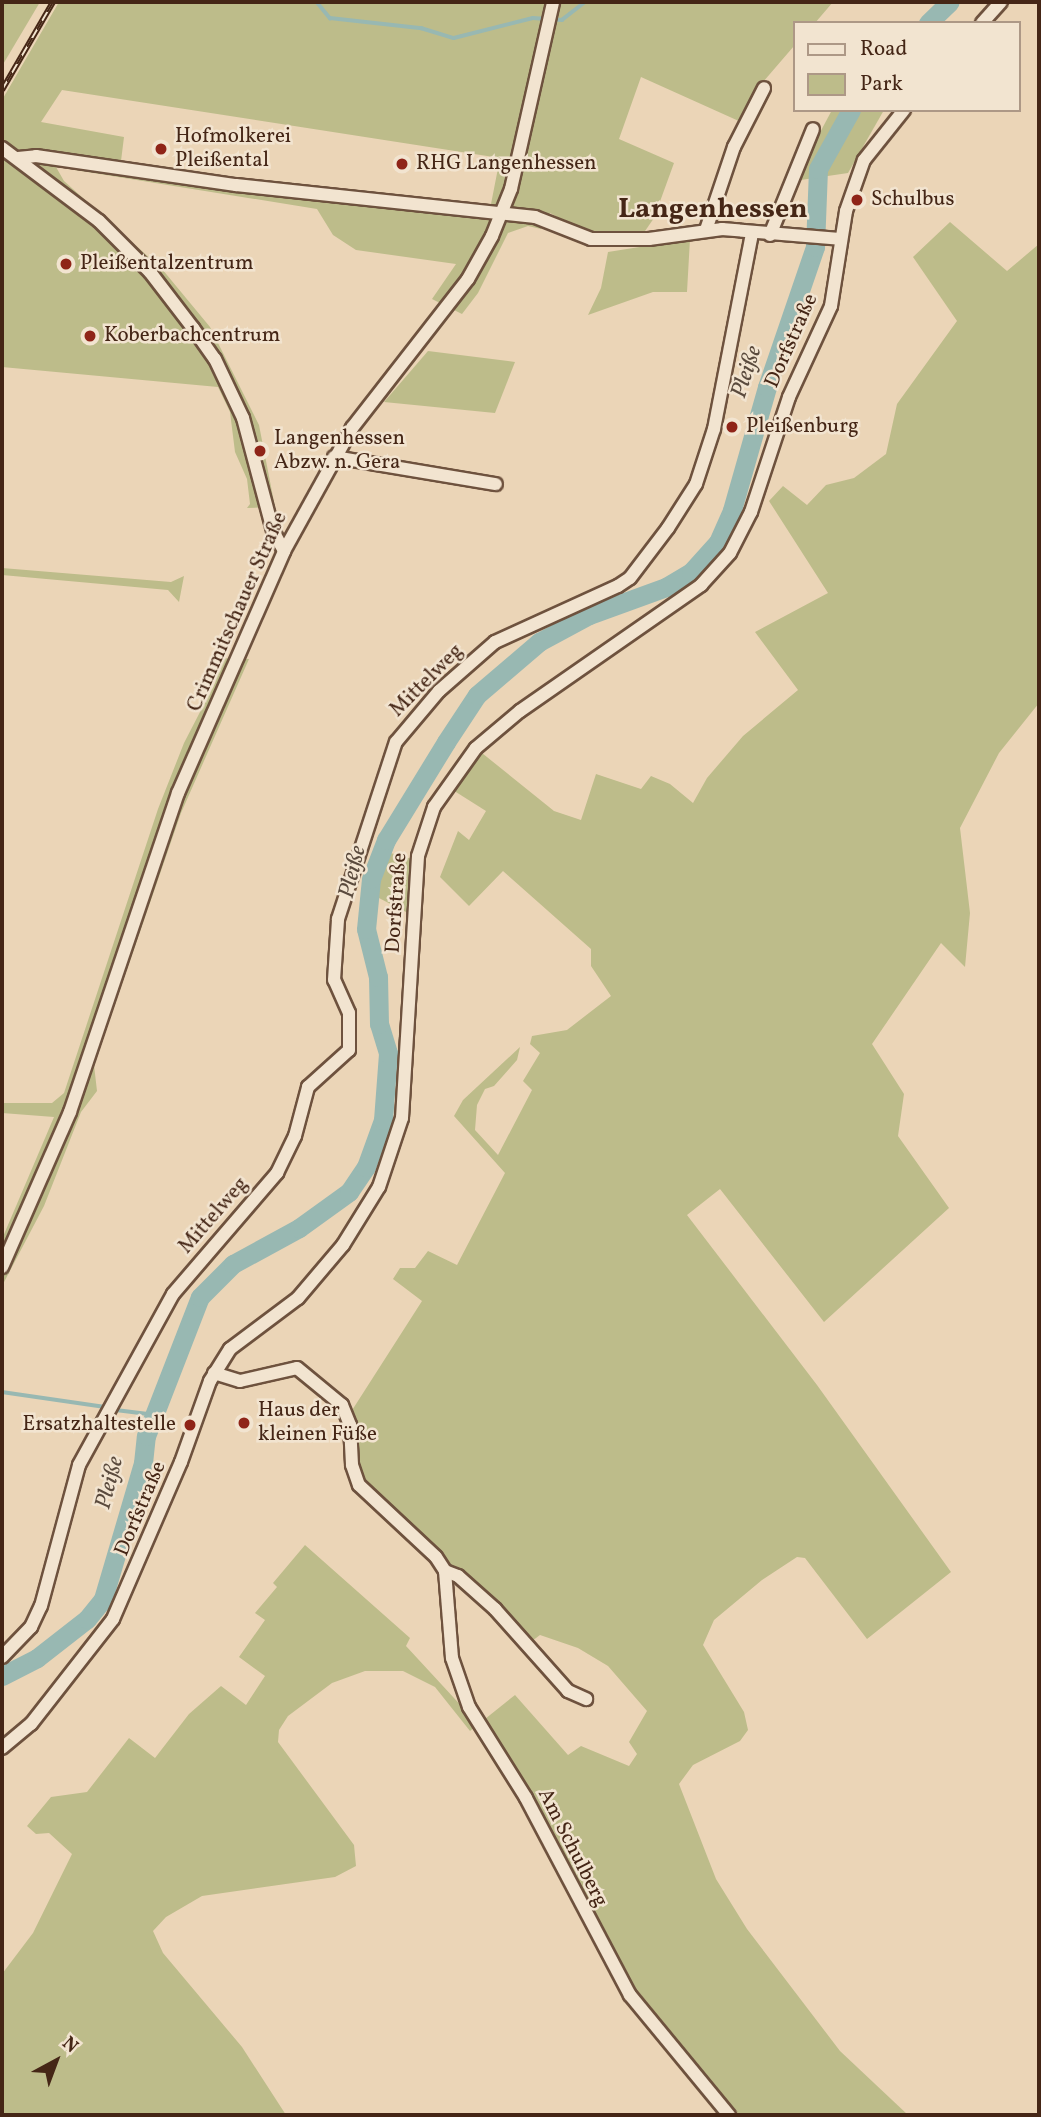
<!DOCTYPE html>
<meta charset="utf-8">
<style>
body{margin:0}
#map{position:relative;width:1041px;height:2117px;overflow:hidden;background:#ebd5b7;font-family:Vollkorn,serif}
div>[style]{position:absolute}
.green>*{inset:0;background:#bdbc8a}
.stream>*{height:3.5px;margin:-1.75px;padding:0 1.75px;transform-origin:1.75px;border-radius:1.75px;background:#98b8b2}
.river>*{height:19px;margin:-9.5px;padding:0 9.5px;transform-origin:9.5px;border-radius:9.5px;background:#98b8b2}
.roads{filter:drop-shadow(2px 0 #6e523e) drop-shadow(-2px 0 #6e523e) drop-shadow(0 2px #6e523e) drop-shadow(0 -2px #6e523e)}
.minor>*{height:12px;margin:-6px;padding:0 6px;transform-origin:6px;border-radius:6px;background:#f2e4d0}
.rail>*{height:6px;margin-top:-3px;transform-origin:0;background:repeating-linear-gradient(90deg,#f2e4d0 0 10px,#452616 0 20px);box-sizing:border-box;border-block:2px solid #452616}
.dots>*{width:19px;height:19px;translate:-50% -50%;box-sizing:border-box;border:4px solid #f2e4d0;border-radius:50%}
span{translate:-50% -50%;white-space:nowrap;text-align:center;line-height:1.15;-webkit-text-stroke:5px #f2e4d0;paint-order:stroke}
.poi-label{font-size:21px;color:#452616}
.left{translate:0 -50%;text-align:left}
.right{translate:-100% -50%;text-align:right}
.street-label{font-size:21px;color:#452616}
.water-label{font-size:23px;color:#5a4a3d;font-style:italic}
.district-label{font-size:28px;color:#452616;font-weight:700}
.frame{position:absolute;inset:0;border:4px solid #452616;pointer-events:none}
.legend{position:absolute;left:793px;top:21px;width:228px;height:91px;box-sizing:border-box;background:#f2e4d0;border:2px solid #ad9886;margin:0;padding:9px 12px;list-style:none;font-size:21px;color:#452616}
.legend li{display:flex;align-items:center;gap:14px;height:35px}
.legend b{width:35px;border:2px solid #ad9886}
.north{position:absolute;left:21px;top:2026px;width:70px;height:70px;-webkit-text-stroke:5px #f2e4d0;paint-order:stroke;rotate:41deg;font-size:19px;font-weight:700;line-height:28px;text-align:center;color:#452616}
.north::after{content:'';display:block;margin:auto;width:24px;height:32px;background:#452616;clip-path:polygon(50% 0,100% 100%,50% 72%,0 100%)}
</style>
<div id="map">
<div class="green">
<i style="clip-path:polygon(2px 2px,40px 2px,2px 66px)"></i>
<i style="clip-path:polygon(evenodd,59px 2px,833px 2px,815px 23px,794px 23px,794px 46px,763px 82px,741px 122px,641px 77px,619px 139px,674px 163px,654px 218px,643px 234px,583px 231px,550px 213px,541px 229px,528px 226px,508px 233px,478px 293px,462px 314px,432px 299px,456px 264px,356px 250px,333px 235px,317px 209px,56px 167px,64px 181px,162px 269px,210px 327px,259px 425px,275px 507px,247px 508px,250px 504px,247px 479px,235px 452px,230px 412px,218px 387px,2px 367px,2px 100px,59px 2px,62px 90px,500px 158px,491px 204px,318px 195px,120px 169px,124px 137px,41px 122px,62px 90px)"></i>
<i style="clip-path:polygon(832px 110px,884px 110px,848px 173px,794px 181px)"></i>
<i style="clip-path:polygon(950px 222px,1007px 271px,1039px 244px,1039px 703px,999px 753px,960px 828px,970px 913px,965px 967px,941px 943px,872px 1044px,904px 1094px,898px 1136px,949px 1208px,824px 1322px,720px 1189px,687px 1215px,817px 1385px,951px 1572px,867px 1639px,805px 1558px,797px 1557px,762px 1580px,714px 1620px,703px 1645px,744px 1712px,748px 1730px,740px 1741px,693px 1765px,679px 1784px,716px 1879px,747px 1929px,840px 2051px,908px 2115px,739px 2115px,623px 1973px,536px 1804px,485px 1719px,515px 1695px,568px 1755px,581px 1746px,629px 1766px,637px 1754px,629px 1742px,647px 1711px,608px 1666px,578px 1648px,540px 1635px,528px 1644px,360px 1484px,349px 1415px,422px 1301px,393px 1279px,400px 1268px,415px 1268px,428px 1251px,457px 1265px,505px 1173px,454px 1116px,463px 1100px,520px 1047px,517px 1060px,494px 1086px,485px 1089px,477px 1105px,475px 1130px,498px 1155px,532px 1090px,523px 1081px,540px 1053px,530px 1044px,532px 1036px,567px 1030px,611px 996px,591px 966px,591px 949px,503px 871px,469px 906px,440px 877px,458px 831px,469px 840px,486px 811px,448px 787px,477px 749px,554px 811px,581px 820px,596px 774px,641px 789px,651px 776px,670px 784px,693px 803px,707px 778px,743px 736px,798px 690px,755px 632px,828px 593px,769px 501px,783px 486px,807px 505px,826px 485px,854px 478px,886px 454px,897px 404px,957px 321px,913px 257px)"></i>
<i style="clip-path:polygon(690px 239px,687px 292px,653px 292px,588px 315px,601px 288px,608px 252px)"></i>
<i style="clip-path:polygon(428px 351px,515px 362px,495px 413px,384px 402px)"></i>
<i style="clip-path:polygon(2px 568px,171px 582px,184px 576px,179px 602px,168px 590px,2px 575px)"></i>
<i style="clip-path:polygon(213px 658px,249px 659px,181px 813px,94px 1065px,97px 1091px,81px 1112px,44px 1206px,2px 1286px,2px 1239px,54px 1117px,2px 1113px,2px 1103px,52px 1103px,64px 1093px,158px 809px,184px 743px,215px 683px,219px 667px)"></i>
<i style="clip-path:polygon(387px 852px,412px 859px,408px 913px,377px 897px,376px 882px)"></i>
<i style="clip-path:polygon(305px 1545px,410px 1638px,406px 1646px,478px 1724px,470px 1731px,435px 1687px,403px 1671px,365px 1671px,332px 1683px,288px 1716px,279px 1730px,278px 1742px,354px 1845px,356px 1866px,335px 1877px,202px 1896px,166px 1917px,153px 1931px,163px 1953px,242px 2047px,286px 2115px,2px 2115px,2px 1974px,33px 1933px,72px 1854px,49px 1833px,36px 1834px,27px 1826px,51px 1797px,87px 1792px,129px 1738px,155px 1758px,189px 1714px,221px 1686px,246px 1705px,265px 1676px,239px 1657px,265px 1620px,255px 1613px,277px 1587px,273px 1583px)"></i>
</div>
<div class="stream">
<i style="left:317px;top:2px;width:21px;rotate:51deg"></i>
<i style="left:330px;top:18px;width:92px;rotate:6.3deg"></i>
<i style="left:421px;top:28px;width:34px;rotate:17deg"></i>
<i style="left:454px;top:38px;width:81px;rotate:-14.2deg"></i>
<i style="left:533px;top:18px;width:29px;rotate:4deg"></i>
<i style="left:562px;top:20px;width:29px;rotate:-38deg"></i>
<i style="left:2px;top:1392px;width:104px;rotate:8.3deg"></i>
<i style="left:116px;top:1410px;width:38px;rotate:7deg"></i>
</div>
<div class="river">
<i style="left:928px;top:23px;width:30px;rotate:-44deg"></i>
<i style="left:2px;top:1676px;width:39px;rotate:-27deg"></i>
<i style="left:37px;top:1658px;width:63px;rotate:-38deg"></i>
<i style="left:87px;top:1619px;width:26px;rotate:-51deg"></i>
<i style="left:103px;top:1599px;width:142px;rotate:-73.6deg"></i>
<i style="left:143px;top:1463px;width:27px;rotate:-84deg"></i>
<i style="left:146px;top:1436px;width:149px;rotate:-68.8deg"></i>
<i style="left:200px;top:1297px;width:47px;rotate:-45deg"></i>
<i style="left:233px;top:1264px;width:75px;rotate:-28.6deg"></i>
<i style="left:299px;top:1228px;width:62px;rotate:-35.8deg"></i>
<i style="left:349px;top:1192px;width:30px;rotate:-56deg"></i>
<i style="left:366px;top:1167px;width:50px;rotate:-70.1deg"></i>
<i style="left:383px;top:1120px;width:67px;rotate:-85.7deg"></i>
<i style="left:388px;top:1053px;width:30px;rotate:-107deg"></i>
<i style="left:379px;top:1024px;width:47px;rotate:-91.2deg"></i>
<i style="left:378px;top:977px;width:49px;rotate:-104deg"></i>
<i style="left:366px;top:929px;width:50px;rotate:-84.3deg"></i>
<i style="left:371px;top:879px;width:42px;rotate:-69deg"></i>
<i style="left:386px;top:840px;width:115px;rotate:-58.5deg"></i>
<i style="left:446px;top:742px;width:56px;rotate:-56.6deg"></i>
<i style="left:477px;top:695px;width:82px;rotate:-40.5deg"></i>
<i style="left:539px;top:642px;width:57px;rotate:-28.4deg"></i>
<i style="left:589px;top:615px;width:82px;rotate:-20deg"></i>
<i style="left:666px;top:587px;width:29px;rotate:-31deg"></i>
<i style="left:691px;top:572px;width:40px;rotate:-48deg"></i>
<i style="left:718px;top:542px;width:35px;rotate:-66deg"></i>
<i style="left:732px;top:510px;width:128px;rotate:-74.1deg"></i>
<i style="left:767px;top:387px;width:148px;rotate:-71.1deg"></i>
<i style="left:815px;top:247px;width:78px;rotate:-87.8deg"></i>
<i style="left:818px;top:169px;width:68px;rotate:-60.8deg"></i>
</div>
<div class="roads">
<div class="minor">
<i style="left:982px;top:23px;width:28px;rotate:-48deg"></i>
<i style="left:2px;top:148px;width:121px;rotate:37deg"></i>
<i style="left:99px;top:221px;width:72px;rotate:45deg"></i>
<i style="left:150px;top:272px;width:71px;rotate:52.5deg"></i>
<i style="left:193px;top:328px;width:38px;rotate:55deg"></i>
<i style="left:215px;top:359px;width:65px;rotate:64.6deg"></i>
<i style="left:243px;top:418px;width:117px;rotate:75.1deg"></i>
<i style="left:273px;top:531px;width:23px;rotate:61deg"></i>
<i style="left:18px;top:158px;width:18px;rotate:-6deg"></i>
<i style="left:36px;top:156px;width:202px;rotate:8.3deg"></i>
<i style="left:236px;top:185px;width:301px;rotate:6.1deg"></i>
<i style="left:535px;top:217px;width:60px;rotate:21.4deg"></i>
<i style="left:591px;top:239px;width:58px"></i>
<i style="left:649px;top:239px;width:74px;rotate:-7.8deg"></i>
<i style="left:722px;top:229px;width:118px;rotate:4.8deg"></i>
<i style="left:706px;top:230px;width:88px;rotate:-71.4deg"></i>
<i style="left:734px;top:147px;width:66px;rotate:-63deg"></i>
<i style="left:770px;top:235px;width:114px;rotate:-67.9deg"></i>
<i style="left:334px;top:457px;width:164px;rotate:9.5deg"></i>
<i style="left:2px;top:1267px;width:169px;rotate:-66.3deg"></i>
<i style="left:70px;top:1112px;width:337px;rotate:-71.3deg"></i>
<i style="left:178px;top:793px;width:264px;rotate:-66.3deg"></i>
<i style="left:284px;top:551px;width:141px;rotate:-61.1deg"></i>
<i style="left:352px;top:428px;width:189px;rotate:-52.1deg"></i>
<i style="left:468px;top:279px;width:49px;rotate:-60.8deg"></i>
<i style="left:492px;top:236px;width:51px;rotate:-68deg"></i>
<i style="left:511px;top:189px;width:192px;rotate:-77.3deg"></i>
<i style="left:214px;top:1373px;width:27px;rotate:17deg"></i>
<i style="left:240px;top:1381px;width:58px;rotate:-12.8deg"></i>
<i style="left:297px;top:1368px;width:58px;rotate:39.4deg"></i>
<i style="left:342px;top:1405px;width:22px;rotate:68deg"></i>
<i style="left:350px;top:1425px;width:40px;rotate:87.1deg"></i>
<i style="left:352px;top:1465px;width:21px;rotate:71deg"></i>
<i style="left:359px;top:1485px;width:105px;rotate:43.1deg"></i>
<i style="left:436px;top:1557px;width:17px;rotate:57deg"></i>
<i style="left:445px;top:1571px;width:87px;rotate:85.4deg"></i>
<i style="left:452px;top:1658px;width:52px;rotate:70.9deg"></i>
<i style="left:469px;top:1707px;width:107px;rotate:57.9deg"></i>
<i style="left:526px;top:1798px;width:223px;rotate:62.2deg"></i>
<i style="left:630px;top:1995px;width:156px;rotate:50.5deg"></i>
<i style="left:445px;top:1571px;width:14px;rotate:21deg"></i>
<i style="left:458px;top:1576px;width:50px;rotate:41.7deg"></i>
<i style="left:495px;top:1609px;width:110px;rotate:48.3deg"></i>
<i style="left:568px;top:1691px;width:20px;rotate:24deg"></i>
<i style="left:2px;top:1657px;width:42px;rotate:-46deg"></i>
<i style="left:31px;top:1627px;width:23px;rotate:-65deg"></i>
<i style="left:41px;top:1606px;width:146px;rotate:-74.9deg"></i>
<i style="left:79px;top:1465px;width:195px;rotate:-61.2deg"></i>
<i style="left:173px;top:1294px;width:160px;rotate:-49.3deg"></i>
<i style="left:277px;top:1173px;width:41px;rotate:-64.1deg"></i>
<i style="left:295px;top:1136px;width:51px;rotate:-75.1deg"></i>
<i style="left:308px;top:1087px;width:55px;rotate:-42.1deg"></i>
<i style="left:349px;top:1050px;width:37px;rotate:-90deg"></i>
<i style="left:349px;top:1013px;width:36px;rotate:-114deg"></i>
<i style="left:334px;top:980px;width:61px;rotate:-86.2deg"></i>
<i style="left:338px;top:919px;width:186px;rotate:-71.9deg"></i>
<i style="left:396px;top:742px;width:67px;rotate:-49.9deg"></i>
<i style="left:439px;top:691px;width:74px;rotate:-41.2deg"></i>
<i style="left:495px;top:642px;width:135px;rotate:-24.5deg"></i>
<i style="left:618px;top:586px;width:14px;rotate:-34deg"></i>
<i style="left:630px;top:578px;width:63px;rotate:-52.8deg"></i>
<i style="left:668px;top:528px;width:52px;rotate:-57.5deg"></i>
<i style="left:696px;top:484px;width:58px;rotate:-71.9deg"></i>
<i style="left:714px;top:429px;width:200px;rotate:-79deg"></i>
<i style="left:2px;top:1748px;width:38px;rotate:-40deg"></i>
<i style="left:31px;top:1724px;width:133px;rotate:-52deg"></i>
<i style="left:113px;top:1619px;width:171px;rotate:-66.6deg"></i>
<i style="left:181px;top:1462px;width:86px;rotate:-70.3deg"></i>
<i style="left:210px;top:1381px;width:38px;rotate:-58deg"></i>
<i style="left:230px;top:1349px;width:85px;rotate:-36.9deg"></i>
<i style="left:298px;top:1298px;width:70px;rotate:-49.7deg"></i>
<i style="left:343px;top:1245px;width:68px;rotate:-58.2deg"></i>
<i style="left:379px;top:1187px;width:73px;rotate:-71.6deg"></i>
<i style="left:402px;top:1118px;width:262px;rotate:-86.5deg"></i>
<i style="left:418px;top:856px;width:52px;rotate:-71.9deg"></i>
<i style="left:434px;top:807px;width:72px;rotate:-54.6deg"></i>
<i style="left:476px;top:748px;width:57px;rotate:-40.1deg"></i>
<i style="left:520px;top:711px;width:221px;rotate:-34.8deg"></i>
<i style="left:701px;top:585px;width:43px;rotate:-47.8deg"></i>
<i style="left:730px;top:553px;width:46px;rotate:-62.9deg"></i>
<i style="left:751px;top:512px;width:121px;rotate:-71.7deg"></i>
<i style="left:789px;top:397px;width:100px;rotate:-65.2deg"></i>
<i style="left:831px;top:306px;width:96px;rotate:-81deg"></i>
<i style="left:846px;top:211px;width:54px;rotate:-70.6deg"></i>
<i style="left:864px;top:160px;width:64px;rotate:-51.3deg"></i>
</div>
</div>
<div class="rail">
<i style="left:2px;top:90px;width:102px;rotate:-59.9deg"></i>
</div>
<div class="dots">
<i style="left:161px;top:149px;background:#8f2418"></i>
<i style="left:402px;top:164px;background:#8f2418"></i>
<i style="left:857px;top:200px;background:#8f2418"></i>
<i style="left:66px;top:264px;background:#8f2418"></i>
<i style="left:90px;top:336px;background:#8f2418"></i>
<i style="left:732px;top:427px;background:#8f2418"></i>
<i style="left:260px;top:451px;background:#8f2418"></i>
<i style="left:244px;top:1423px;background:#8f2418"></i>
<i style="left:190px;top:1425px;background:#8f2418"></i>
</div>
<div class="poi-label">
<span class="left" style="left:175px;top:149px">Hofmolkerei<br>Pleißental</span>
<span class="left" style="left:416px;top:164px">RHG Langenhessen</span>
<span class="left" style="left:871px;top:200px">Schulbus</span>
<span class="left" style="left:80px;top:264px">Pleißentalzentrum</span>
<span class="left" style="left:104px;top:336px">Koberbachcentrum</span>
<span class="left" style="left:746px;top:427px">Pleißenburg</span>
<span class="left" style="left:274px;top:451px">Langenhessen<br>Abzw. n. Gera</span>
<span class="left" style="left:258px;top:1423px">Haus der<br>kleinen Füße</span>
<span class="right" style="left:176px;top:1425px">Ersatzhaltestelle</span>
</div>
<div class="street-label">
<span style="left:792px;top:341px;rotate:-66deg">Dorfstraße</span>
<span style="left:238px;top:612px;rotate:-66deg">Crimmitschauer Straße</span>
<span style="left:427px;top:681px;rotate:-45deg">Mittelweg</span>
<span style="left:397px;top:903px;rotate:-86deg">Dorfstraße</span>
<span style="left:214px;top:1216px;rotate:-49deg">Mittelweg</span>
<span style="left:141px;top:1509px;rotate:-67deg">Dorfstraße</span>
<span style="left:572px;top:1848px;rotate:63deg">Am Schulberg</span>
</div>
<div class="water-label">
<span style="left:747px;top:372px;rotate:-72deg">Pleiße</span>
<span style="left:353px;top:872px;rotate:-76deg">Pleiße</span>
<span style="left:110px;top:1483px;rotate:-75deg">Pleiße</span>
</div>
<div class="district-label">
<span style="left:713px;top:210px">Langenhessen</span>
</div>
<div class="frame"></div>
<ul class="legend">
<li><b style="height:9px;background:#f2e4d0"></b>Road</li>
<li><b style="height:19px;background:#bdbc8a"></b>Park</li>
</ul>
<div class="north">N</div>
</div>
